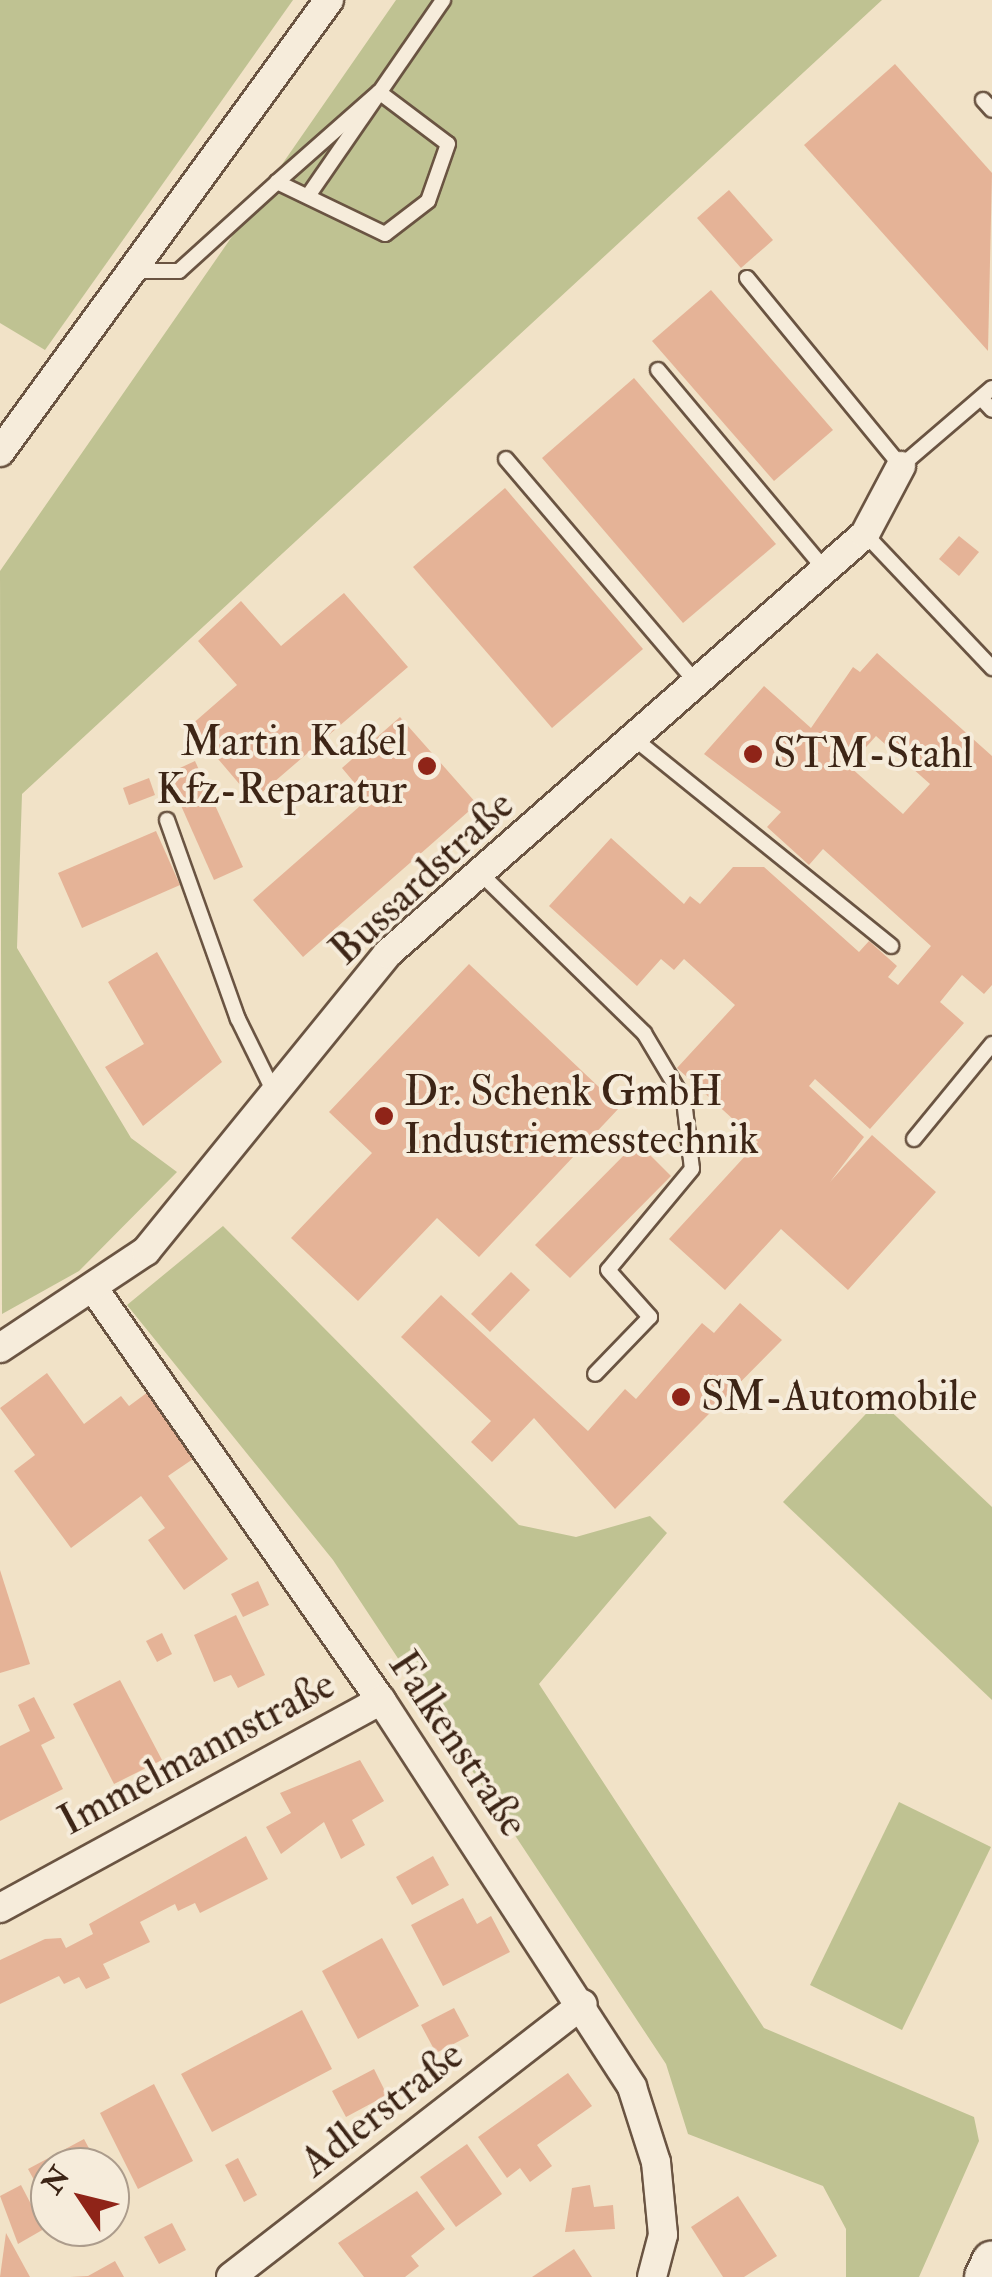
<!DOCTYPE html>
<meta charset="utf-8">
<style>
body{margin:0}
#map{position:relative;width:992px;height:2277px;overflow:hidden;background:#f1e2c7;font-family:"IM FELL Double Pica",serif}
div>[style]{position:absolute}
.green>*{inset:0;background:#bfc292}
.building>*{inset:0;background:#e5b397}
.roads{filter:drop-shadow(2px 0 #6a5442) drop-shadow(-2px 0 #6a5442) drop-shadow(0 2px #6a5442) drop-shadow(0 -2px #6a5442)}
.lane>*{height:14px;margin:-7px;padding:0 7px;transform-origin:7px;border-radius:7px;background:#f6ecdb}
.street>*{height:28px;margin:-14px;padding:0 14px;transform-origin:14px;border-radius:14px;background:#f6ecdb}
.secondary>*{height:40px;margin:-20px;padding:0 20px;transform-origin:20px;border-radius:20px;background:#f6ecdb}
.dots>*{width:28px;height:28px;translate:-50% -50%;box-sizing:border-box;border:5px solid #f6ecdb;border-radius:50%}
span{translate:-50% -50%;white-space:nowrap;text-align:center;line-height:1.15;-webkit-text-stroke:8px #f6ecdb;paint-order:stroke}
.poi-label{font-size:42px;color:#3d2516}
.right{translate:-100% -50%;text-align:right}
.left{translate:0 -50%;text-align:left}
.street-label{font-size:42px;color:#3d2516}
.north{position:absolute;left:30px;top:2147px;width:100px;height:100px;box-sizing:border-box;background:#f6ecdb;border:2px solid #ac9c8c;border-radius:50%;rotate:305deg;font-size:28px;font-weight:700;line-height:40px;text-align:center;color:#3d2516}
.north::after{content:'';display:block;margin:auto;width:35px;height:45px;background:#8f2418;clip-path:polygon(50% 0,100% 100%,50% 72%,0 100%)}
</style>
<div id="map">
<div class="green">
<i style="clip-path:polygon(0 0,293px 0,45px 350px,0 323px)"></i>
<i style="clip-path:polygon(396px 0,882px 0,22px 794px,17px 948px,131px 1138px,177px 1172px,79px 1271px,2px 1314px,0 571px)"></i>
<i style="clip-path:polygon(223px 1226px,519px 1525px,576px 1537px,650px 1516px,667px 1533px,539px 1684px,764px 2028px,974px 2117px,979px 2141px,919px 2277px,846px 2277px,846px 2229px,823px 2186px,688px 2134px,666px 2064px,333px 1560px,127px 1305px)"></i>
<i style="clip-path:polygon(879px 1400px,992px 1507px,992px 1700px,783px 1502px)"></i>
<i style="clip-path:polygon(899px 1802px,991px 1847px,902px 2030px,810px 1985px)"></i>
</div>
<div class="building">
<i style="clip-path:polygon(895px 64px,992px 173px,988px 351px,804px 145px)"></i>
<i style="clip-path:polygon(729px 190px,773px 240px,741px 268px,697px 218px)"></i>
<i style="clip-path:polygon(711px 290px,833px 430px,774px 481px,652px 341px)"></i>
<i style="clip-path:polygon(634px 378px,776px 544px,683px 623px,542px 458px)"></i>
<i style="clip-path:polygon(505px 488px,643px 649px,552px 728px,413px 567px)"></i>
<i style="clip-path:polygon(959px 536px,979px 552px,959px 576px,939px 559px)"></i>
<i style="clip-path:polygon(344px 593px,408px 667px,253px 800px,190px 726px,237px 685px,198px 641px,241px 601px,281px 646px)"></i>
<i style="clip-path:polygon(evenodd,877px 653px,992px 756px,992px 985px,984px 994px,962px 975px,940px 1002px,964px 1023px,870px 1129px,815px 1079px,809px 1086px,864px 1137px,830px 1182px,872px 1135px,936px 1192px,848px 1290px,781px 1229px,725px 1290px,669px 1239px,758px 1142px,677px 1068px,735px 1005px,684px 959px,674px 970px,661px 959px,637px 986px,549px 906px,611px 838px,684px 904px,690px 896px,700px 904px,733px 867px,764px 867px,859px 952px,869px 941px,897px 966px,888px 977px,898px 985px,931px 946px,823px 849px,809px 865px,767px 827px,781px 812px,704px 754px,764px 686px,811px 728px,853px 667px,860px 672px,877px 653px,876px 736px,930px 784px,903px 814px,849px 766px,876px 736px)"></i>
<i style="clip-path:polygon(400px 717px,477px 804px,303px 957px,253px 900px,368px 799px,342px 768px)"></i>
<i style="clip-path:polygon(195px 761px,243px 867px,214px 880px,167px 774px)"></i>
<i style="clip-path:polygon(149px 778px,155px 795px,129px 805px,123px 788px)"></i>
<i style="clip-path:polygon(156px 831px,180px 885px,82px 928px,58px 873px)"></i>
<i style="clip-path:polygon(157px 952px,222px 1062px,143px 1126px,105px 1067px,144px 1044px,108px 982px)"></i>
<i style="clip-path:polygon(469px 964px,620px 1107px,479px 1257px,437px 1218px,358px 1301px,291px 1238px,372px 1153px,329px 1112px)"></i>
<i style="clip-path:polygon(637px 1142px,671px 1176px,570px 1278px,535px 1245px)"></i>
<i style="clip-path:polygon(511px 1272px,530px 1290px,490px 1332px,471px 1314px)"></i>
<i style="clip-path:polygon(441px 1295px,588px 1431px,625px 1389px,636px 1399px,702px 1323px,714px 1333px,740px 1303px,782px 1340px,615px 1509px,534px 1418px,492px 1462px,471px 1442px,491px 1421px,401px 1337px)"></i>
<i style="clip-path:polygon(47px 1373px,84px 1424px,121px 1396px,129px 1406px,148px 1392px,193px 1459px,168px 1476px,228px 1559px,184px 1590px,148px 1540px,165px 1528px,141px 1496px,71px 1548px,14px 1471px,35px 1455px,0 1408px)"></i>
<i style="clip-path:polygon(0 1570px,30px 1664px,0 1673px)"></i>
<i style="clip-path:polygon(258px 1581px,269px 1605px,243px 1617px,231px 1594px)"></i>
<i style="clip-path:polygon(236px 1615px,265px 1675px,238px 1688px,231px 1675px,214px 1682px,194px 1635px)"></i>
<i style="clip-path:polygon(162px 1633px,172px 1654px,157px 1662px,146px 1641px)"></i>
<i style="clip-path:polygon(120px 1680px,162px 1760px,114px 1784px,73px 1704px)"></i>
<i style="clip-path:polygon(34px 1697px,55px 1738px,41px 1745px,63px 1789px,0 1821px,0 1746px,30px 1731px,18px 1705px)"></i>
<i style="clip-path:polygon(360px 1760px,384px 1801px,352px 1820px,365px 1845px,341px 1859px,324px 1822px,281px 1854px,266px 1827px,291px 1813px,280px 1793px)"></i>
<i style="clip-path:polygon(246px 1836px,268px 1879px,200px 1913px,195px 1903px,178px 1911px,175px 1904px,140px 1922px,150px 1942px,103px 1964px,110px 1978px,86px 1989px,79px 1977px,64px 1984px,59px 1976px,0 2004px,0 1960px,45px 1939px,61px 1938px,66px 1948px,93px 1934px,89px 1924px)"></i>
<i style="clip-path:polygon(433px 1856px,449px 1885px,412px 1905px,396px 1877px)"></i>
<i style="clip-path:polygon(463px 1898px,477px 1924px,491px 1916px,510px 1952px,443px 1986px,411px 1925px)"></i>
<i style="clip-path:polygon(382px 1938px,419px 2006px,358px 2039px,322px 1971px)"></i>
<i style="clip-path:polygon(454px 2008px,469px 2036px,436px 2053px,421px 2025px)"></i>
<i style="clip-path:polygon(302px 2010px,332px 2069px,212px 2132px,181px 2074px)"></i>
<i style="clip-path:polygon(374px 2069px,387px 2095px,346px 2117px,332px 2091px)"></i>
<i style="clip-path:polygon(568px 2073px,592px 2106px,537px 2145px,552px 2166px,530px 2182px,520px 2168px,507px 2178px,478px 2137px)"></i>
<i style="clip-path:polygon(154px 2084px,193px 2161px,138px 2189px,100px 2113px)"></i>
<i style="clip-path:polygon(84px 2139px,99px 2167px,50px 2167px,50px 2209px,28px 2169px)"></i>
<i style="clip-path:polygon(467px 2144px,502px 2194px,456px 2227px,420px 2177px)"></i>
<i style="clip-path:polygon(238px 2158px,257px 2195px,244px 2202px,225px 2165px)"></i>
<i style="clip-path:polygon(21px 2185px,44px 2229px,18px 2244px,0 2196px)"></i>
<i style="clip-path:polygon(590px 2185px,594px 2207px,613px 2205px,615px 2229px,565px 2232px,572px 2188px)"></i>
<i style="clip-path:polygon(110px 2188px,124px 2215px,110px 2222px)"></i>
<i style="clip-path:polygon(417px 2191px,445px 2229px,411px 2256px,419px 2266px,405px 2277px,364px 2277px,338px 2243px)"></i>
<i style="clip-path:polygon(738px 2196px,777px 2256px,744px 2277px,723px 2277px,691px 2227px)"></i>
<i style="clip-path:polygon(172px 2223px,186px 2250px,159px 2264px,144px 2237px)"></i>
<i style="clip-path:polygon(59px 2227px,101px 2227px,68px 2244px)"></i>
<i style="clip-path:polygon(6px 2233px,30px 2277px,0 2277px)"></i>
<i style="clip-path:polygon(574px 2249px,592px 2277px,532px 2277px)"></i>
<i style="clip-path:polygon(115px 2261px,124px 2277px,70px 2277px,88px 2276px)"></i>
</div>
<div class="roads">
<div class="lane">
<i style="left:983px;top:100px;width:13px;rotate:48deg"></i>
<i style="left:308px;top:196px;width:238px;rotate:-55.4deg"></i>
<i style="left:131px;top:271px;width:48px"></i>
<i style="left:179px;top:271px;width:132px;rotate:-42.2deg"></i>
<i style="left:277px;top:182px;width:136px;rotate:-41.4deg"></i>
<i style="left:379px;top:92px;width:86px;rotate:37deg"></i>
<i style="left:448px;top:144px;width:60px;rotate:109.3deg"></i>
<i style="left:428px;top:201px;width:54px;rotate:142.5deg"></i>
<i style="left:385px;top:234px;width:120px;rotate:-154.3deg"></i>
<i style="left:747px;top:278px;width:243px;rotate:50.7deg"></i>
<i style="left:901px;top:466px;width:120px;rotate:-40.6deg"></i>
<i style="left:658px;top:370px;width:261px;rotate:50.1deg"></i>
<i style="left:981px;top:398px;width:16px;rotate:47deg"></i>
<i style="left:506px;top:459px;width:298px;rotate:49.6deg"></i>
<i style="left:865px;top:534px;width:185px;rotate:46.5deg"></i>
<i style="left:636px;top:740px;width:328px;rotate:38.9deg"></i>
<i style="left:167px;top:820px;width:211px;rotate:70.4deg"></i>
<i style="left:238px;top:1019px;width:79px;rotate:63.8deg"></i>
<i style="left:481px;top:874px;width:228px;rotate:44.3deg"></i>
<i style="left:644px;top:1033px;width:78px;rotate:59.2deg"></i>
<i style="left:684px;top:1100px;width:69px;rotate:83.4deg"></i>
<i style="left:692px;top:1169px;width:131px;rotate:129.7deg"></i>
<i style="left:608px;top:1270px;width:63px;rotate:48.2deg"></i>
<i style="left:650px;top:1317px;width:79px;rotate:134deg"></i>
<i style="left:914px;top:1139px;width:123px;rotate:-50.6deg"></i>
</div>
<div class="street">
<i style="left:0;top:452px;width:559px;rotate:-53.95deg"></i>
<i style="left:96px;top:1292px;width:498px;rotate:55.1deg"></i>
<i style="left:381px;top:1700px;width:461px;rotate:57deg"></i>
<i style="left:632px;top:2087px;width:79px;rotate:72.3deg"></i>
<i style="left:656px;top:2162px;width:73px;rotate:84.5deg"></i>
<i style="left:663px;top:2235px;width:43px;rotate:104.7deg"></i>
<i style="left:0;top:1348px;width:175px;rotate:-33.6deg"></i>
<i style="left:146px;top:1251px;width:382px;rotate:-50.9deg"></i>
<i style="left:387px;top:954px;width:636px;rotate:-41.3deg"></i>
<i style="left:865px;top:534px;width:77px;rotate:-62.1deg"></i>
<i style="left:0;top:1908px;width:434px;rotate:-28.6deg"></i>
<i style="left:231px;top:2277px;width:445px;rotate:-37.8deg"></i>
</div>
<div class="secondary">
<i style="left:985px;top:2277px;width:17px;rotate:-65deg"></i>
</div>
</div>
<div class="dots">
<i style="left:753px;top:754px;background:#8f2418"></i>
<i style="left:427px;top:766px;background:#8f2418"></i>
<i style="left:384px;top:1116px;background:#8f2418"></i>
<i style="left:681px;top:1397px;background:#8f2418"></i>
</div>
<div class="poi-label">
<span class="right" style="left:407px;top:766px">Martin Kaßel<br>Kfz-Reparatur</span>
<span class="left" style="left:773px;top:754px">STM-Stahl</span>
<span class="left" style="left:404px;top:1116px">Dr. Schenk GmbH<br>Industriemesstechnik</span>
<span class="left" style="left:701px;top:1397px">SM-Automobile</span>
</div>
<div class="street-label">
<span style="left:422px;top:878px;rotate:-43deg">Bussardstraße</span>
<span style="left:458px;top:1744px;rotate:56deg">Falkenstraße</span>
<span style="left:197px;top:1753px;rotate:-28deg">Immelmannstraße</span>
<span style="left:382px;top:2109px;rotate:-38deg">Adlerstraße</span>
</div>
<div class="north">N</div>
</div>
